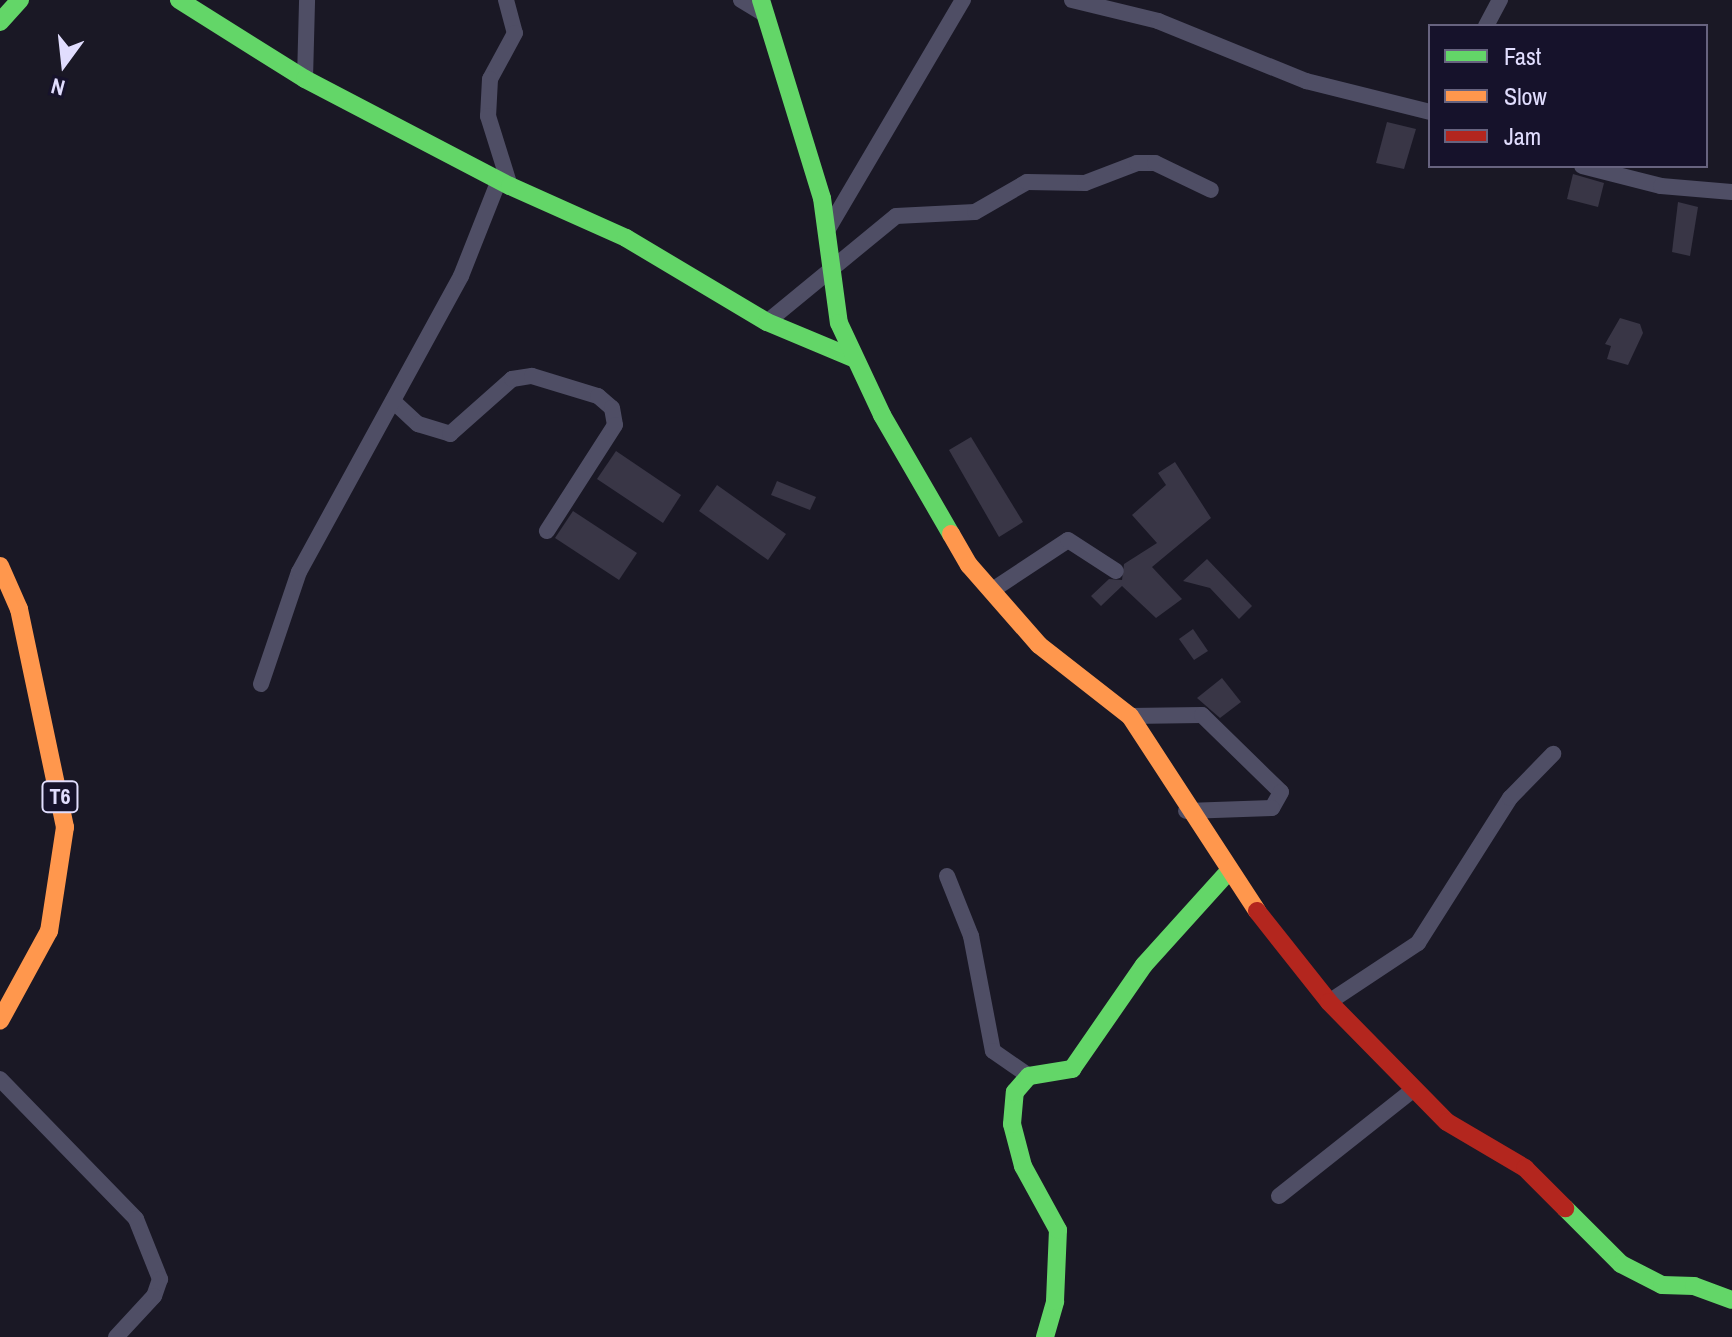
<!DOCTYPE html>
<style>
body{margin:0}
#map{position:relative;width:1732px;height:1337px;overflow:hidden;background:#1a1825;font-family:"Archivo Narrow",sans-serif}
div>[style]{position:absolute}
.building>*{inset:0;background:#393646}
.street>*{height:16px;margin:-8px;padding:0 8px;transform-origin:8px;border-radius:8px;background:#4f4e65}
.fast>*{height:18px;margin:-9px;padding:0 9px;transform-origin:9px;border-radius:9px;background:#63d668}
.slow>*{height:18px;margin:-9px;padding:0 9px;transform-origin:9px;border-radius:9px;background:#ff974d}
.jam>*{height:18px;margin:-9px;padding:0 9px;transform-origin:9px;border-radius:9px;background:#b3261e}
span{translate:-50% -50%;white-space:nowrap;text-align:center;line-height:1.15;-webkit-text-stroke:6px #16122b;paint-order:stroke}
.shield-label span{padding:2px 6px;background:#16122b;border:2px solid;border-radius:6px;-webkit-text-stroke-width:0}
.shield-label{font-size:22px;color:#e1ddfe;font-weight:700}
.legend{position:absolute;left:1428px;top:24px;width:280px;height:144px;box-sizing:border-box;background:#16122b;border:2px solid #67637f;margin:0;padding:10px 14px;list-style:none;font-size:24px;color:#e1ddfe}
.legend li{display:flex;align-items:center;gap:16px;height:40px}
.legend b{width:40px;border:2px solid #67637f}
.north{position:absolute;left:24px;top:24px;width:80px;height:80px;-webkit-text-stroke:6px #16122b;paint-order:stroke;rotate:195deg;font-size:22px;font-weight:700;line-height:32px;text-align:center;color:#e1ddfe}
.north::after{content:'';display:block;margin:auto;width:28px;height:36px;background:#e1ddfe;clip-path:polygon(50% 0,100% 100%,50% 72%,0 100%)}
</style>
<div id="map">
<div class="building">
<i style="clip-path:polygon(1387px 122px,1416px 129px,1404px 169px,1376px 163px)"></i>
<i style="clip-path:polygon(1573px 174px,1604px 183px,1598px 207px,1567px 199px)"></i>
<i style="clip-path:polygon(1678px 202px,1698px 207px,1690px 256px,1672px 252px)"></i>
<i style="clip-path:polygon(1620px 318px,1640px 324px,1643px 333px,1628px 365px,1607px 359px,1611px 346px,1605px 344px)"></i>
<i style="clip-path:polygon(971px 437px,1023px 522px,999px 537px,949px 450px)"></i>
<i style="clip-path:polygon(616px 451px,681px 495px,663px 523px,597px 479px)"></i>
<i style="clip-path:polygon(1175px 462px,1211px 518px,1152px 567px,1182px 599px,1156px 618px,1122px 586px,1101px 606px,1091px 596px,1109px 579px,1122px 580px,1124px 564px,1157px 543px,1132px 515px,1166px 485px,1158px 473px)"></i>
<i style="clip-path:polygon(777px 481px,816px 497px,810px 510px,771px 495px)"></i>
<i style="clip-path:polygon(717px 485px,786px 534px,768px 560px,699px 511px)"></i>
<i style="clip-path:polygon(573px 511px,637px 553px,619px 580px,555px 538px)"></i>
<i style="clip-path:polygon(1207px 559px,1252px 606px,1239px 619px,1210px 588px,1183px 581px)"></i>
<i style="clip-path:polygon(1193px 629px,1208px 651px,1194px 660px,1179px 639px)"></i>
<i style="clip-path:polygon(1222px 678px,1241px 702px,1220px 718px,1197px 698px)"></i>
</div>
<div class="street">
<i style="left:506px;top:0;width:34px;rotate:75deg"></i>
<i style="left:515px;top:33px;width:52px;rotate:118.5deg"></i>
<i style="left:490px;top:79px;width:37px;rotate:93deg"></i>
<i style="left:488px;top:116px;width:73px;rotate:72.6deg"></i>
<i style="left:741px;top:0;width:26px;rotate:31deg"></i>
<i style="left:1072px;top:0;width:89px;rotate:13.7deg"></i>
<i style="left:1158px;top:21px;width:160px;rotate:22.1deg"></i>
<i style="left:1306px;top:81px;width:128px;rotate:14deg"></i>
<i style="left:1486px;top:26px;width:30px;rotate:-62deg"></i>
<i style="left:305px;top:79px;width:79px;rotate:-88.5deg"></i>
<i style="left:1582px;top:166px;width:81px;rotate:14.2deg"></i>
<i style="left:1661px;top:186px;width:71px;rotate:4.8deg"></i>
<i style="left:828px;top:229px;width:266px;rotate:-59.5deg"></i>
<i style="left:767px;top:322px;width:167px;rotate:-39.4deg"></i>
<i style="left:896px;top:216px;width:79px;rotate:-2.9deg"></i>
<i style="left:975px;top:212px;width:60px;rotate:-30deg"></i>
<i style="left:1027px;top:182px;width:58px;rotate:1deg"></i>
<i style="left:1085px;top:183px;width:56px;rotate:-21deg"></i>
<i style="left:1137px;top:163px;width:18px"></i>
<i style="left:1155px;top:163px;width:62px;rotate:25.7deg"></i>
<i style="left:393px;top:401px;width:34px;rotate:43deg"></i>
<i style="left:418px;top:424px;width:34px;rotate:17deg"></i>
<i style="left:450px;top:434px;width:83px;rotate:-41.6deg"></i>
<i style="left:512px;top:379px;width:20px;rotate:-9deg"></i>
<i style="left:532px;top:376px;width:69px;rotate:16.9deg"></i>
<i style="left:598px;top:396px;width:18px;rotate:41deg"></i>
<i style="left:612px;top:408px;width:17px;rotate:80deg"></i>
<i style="left:615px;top:425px;width:126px;rotate:122.7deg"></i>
<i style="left:991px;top:591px;width:92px;rotate:-33.5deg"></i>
<i style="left:1068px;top:540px;width:57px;rotate:32.9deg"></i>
<i style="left:261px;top:684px;width:118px;rotate:-71.3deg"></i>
<i style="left:299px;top:572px;width:337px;rotate:-61.3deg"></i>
<i style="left:461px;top:276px;width:103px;rotate:-68.4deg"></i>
<i style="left:1130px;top:716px;width:72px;rotate:-0.8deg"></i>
<i style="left:1202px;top:715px;width:110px;rotate:44.3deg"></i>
<i style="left:1281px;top:792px;width:18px;rotate:119deg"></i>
<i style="left:1272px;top:808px;width:86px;rotate:178deg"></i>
<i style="left:947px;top:876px;width:65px;rotate:68.2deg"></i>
<i style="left:971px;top:936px;width:117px;rotate:79.2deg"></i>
<i style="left:993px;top:1051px;width:44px;rotate:34.8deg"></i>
<i style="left:1329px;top:1002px;width:107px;rotate:-33.5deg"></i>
<i style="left:1418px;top:943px;width:172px;rotate:-57.6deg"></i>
<i style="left:1510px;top:798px;width:62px;rotate:-45.7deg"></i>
<i style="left:0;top:1079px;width:195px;rotate:45.8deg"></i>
<i style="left:136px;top:1219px;width:65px;rotate:68.2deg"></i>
<i style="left:160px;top:1279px;width:18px;rotate:109deg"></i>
<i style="left:154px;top:1296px;width:56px;rotate:132.8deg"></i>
<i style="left:1279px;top:1196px;width:172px;rotate:-38.4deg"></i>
</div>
<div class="fast">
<i style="left:179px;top:0;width:149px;rotate:32.1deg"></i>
<i style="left:305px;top:79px;width:231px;rotate:27.6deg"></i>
<i style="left:510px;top:186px;width:127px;rotate:24.1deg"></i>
<i style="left:626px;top:238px;width:164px;rotate:30.8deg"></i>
<i style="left:767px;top:322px;width:93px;rotate:22.7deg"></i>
<i style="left:761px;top:0;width:207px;rotate:72.9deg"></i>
<i style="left:822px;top:198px;width:126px;rotate:82.3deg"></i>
<i style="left:839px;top:323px;width:102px;rotate:64.9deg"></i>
<i style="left:882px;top:415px;width:138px;rotate:59.9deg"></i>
<i style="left:0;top:22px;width:30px;rotate:-48deg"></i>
<i style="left:1565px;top:1208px;width:79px;rotate:45deg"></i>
<i style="left:1621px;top:1264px;width:46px;rotate:27.1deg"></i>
<i style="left:1662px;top:1285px;width:32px;rotate:2deg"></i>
<i style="left:1694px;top:1286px;width:40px;rotate:20.2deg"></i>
<i style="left:1045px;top:1337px;width:37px;rotate:-74deg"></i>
<i style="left:1055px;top:1301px;width:71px;rotate:-87.6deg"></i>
<i style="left:1058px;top:1230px;width:73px;rotate:-118.7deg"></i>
<i style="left:1023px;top:1166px;width:43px;rotate:-104.7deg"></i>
<i style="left:1012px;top:1124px;width:32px;rotate:-85deg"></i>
<i style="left:1015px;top:1092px;width:21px;rotate:-49deg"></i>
<i style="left:1029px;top:1076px;width:44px;rotate:-9.2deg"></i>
<i style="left:1072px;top:1069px;width:126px;rotate:-55.3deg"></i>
<i style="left:1144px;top:965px;width:124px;rotate:-47.9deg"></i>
</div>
<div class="slow">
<i style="left:951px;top:534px;width:36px;rotate:60deg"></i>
<i style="left:969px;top:565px;width:106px;rotate:48.8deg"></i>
<i style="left:1039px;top:645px;width:115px;rotate:38deg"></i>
<i style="left:1130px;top:716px;width:233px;rotate:56.9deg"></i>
<i style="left:0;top:566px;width:47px;rotate:66.2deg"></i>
<i style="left:19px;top:609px;width:223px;rotate:78.1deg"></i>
<i style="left:65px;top:827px;width:105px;rotate:98.7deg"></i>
<i style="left:49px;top:931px;width:102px;rotate:118.6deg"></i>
</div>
<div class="jam">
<i style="left:1257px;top:911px;width:116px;rotate:51.6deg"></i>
<i style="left:1329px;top:1002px;width:168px;rotate:45.5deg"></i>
<i style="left:1447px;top:1122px;width:91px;rotate:30.5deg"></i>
<i style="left:1525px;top:1168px;width:57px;rotate:45deg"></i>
</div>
<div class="shield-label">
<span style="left:60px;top:797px">T6</span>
</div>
<ul class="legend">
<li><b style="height:10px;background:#63d668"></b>Fast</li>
<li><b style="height:10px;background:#ff974d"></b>Slow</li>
<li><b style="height:10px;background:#b3261e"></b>Jam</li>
</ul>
<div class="north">N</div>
</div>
